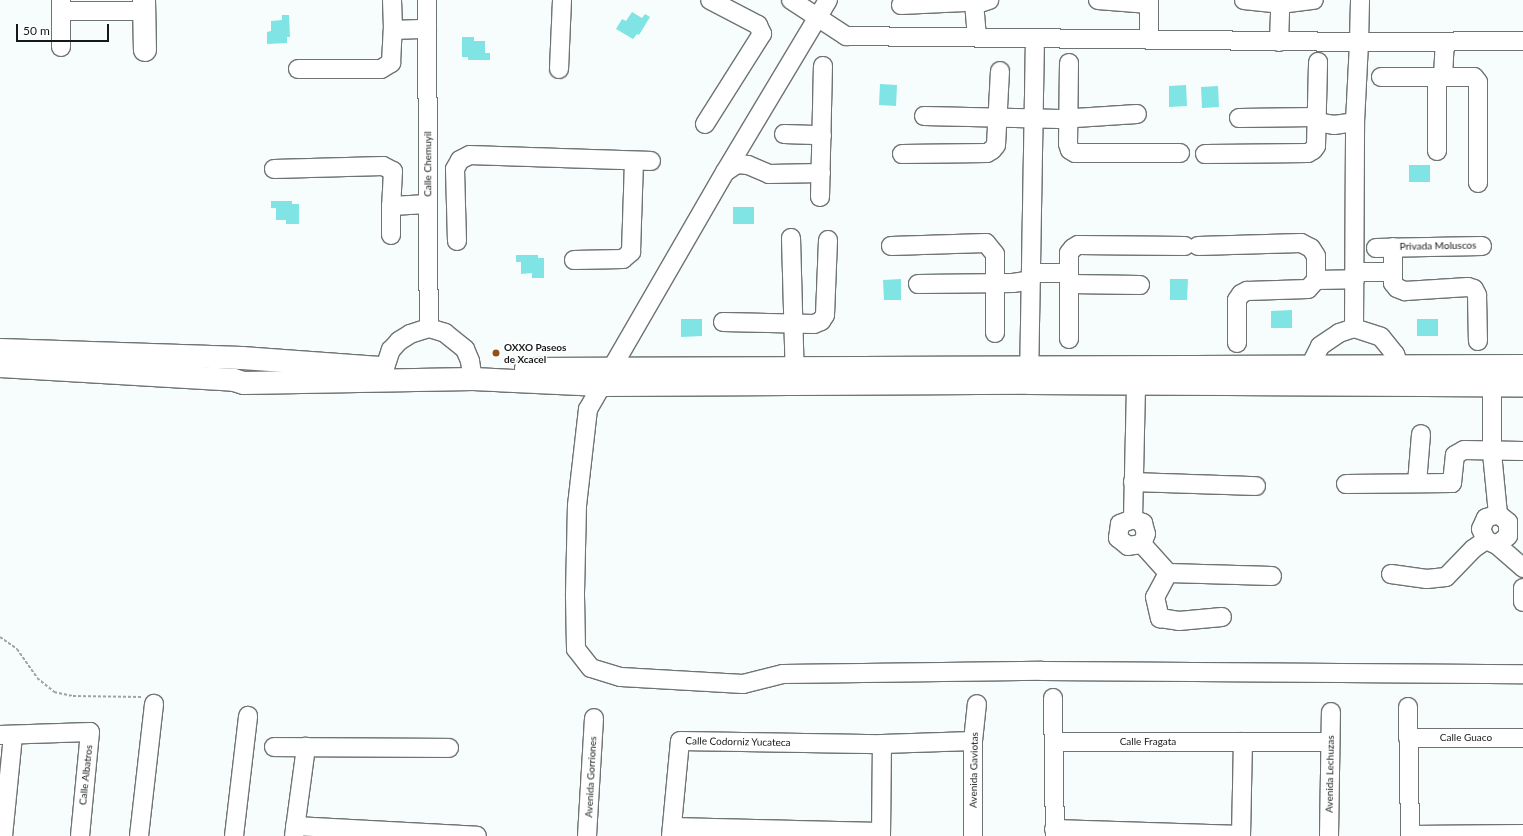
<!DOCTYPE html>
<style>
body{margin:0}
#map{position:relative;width:1523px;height:836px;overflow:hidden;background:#f7fcfc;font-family:Lato,sans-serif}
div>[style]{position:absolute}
.water>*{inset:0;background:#81e4e4}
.path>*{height:2px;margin-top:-1px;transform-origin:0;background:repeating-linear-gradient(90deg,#9fa3a3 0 3px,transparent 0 5px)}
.roads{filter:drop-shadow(1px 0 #6f7373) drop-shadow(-1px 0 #6f7373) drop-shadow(0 1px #6f7373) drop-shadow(0 -1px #6f7373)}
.minor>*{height:18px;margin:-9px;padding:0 9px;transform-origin:9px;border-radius:9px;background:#fff}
.major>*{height:22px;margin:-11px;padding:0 11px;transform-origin:11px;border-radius:11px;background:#fff}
.dots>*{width:11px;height:11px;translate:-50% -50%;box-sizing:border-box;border:2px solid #fff;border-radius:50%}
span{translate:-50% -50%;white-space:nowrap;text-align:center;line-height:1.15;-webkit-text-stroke:3px #fff;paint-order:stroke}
.street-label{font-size:10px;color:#161818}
.poi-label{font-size:10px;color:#161818;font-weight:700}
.left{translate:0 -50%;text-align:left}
.scale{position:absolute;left:16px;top:24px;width:93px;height:18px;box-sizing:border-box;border:2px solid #161818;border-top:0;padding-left:5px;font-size:12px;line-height:14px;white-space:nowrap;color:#161818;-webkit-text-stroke:3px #fff;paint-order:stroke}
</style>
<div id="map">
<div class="water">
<i style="clip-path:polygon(632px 12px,642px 18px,645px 14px,650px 17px,639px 35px,637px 34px,633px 39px,616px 29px,622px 19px,626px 21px)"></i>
<i style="clip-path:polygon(282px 15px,289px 15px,290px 37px,287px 37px,287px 43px,267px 44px,267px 32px,271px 31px,271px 21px,282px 20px)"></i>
<i style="clip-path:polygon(462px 37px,474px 37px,474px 41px,485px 41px,485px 53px,490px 53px,490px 60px,468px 60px,468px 57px,462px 57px)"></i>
<i style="clip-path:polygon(880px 84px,897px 85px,896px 106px,879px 105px)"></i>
<i style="clip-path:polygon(1186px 85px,1187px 106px,1169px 107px,1169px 86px)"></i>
<i style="clip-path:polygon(1218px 86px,1219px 107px,1202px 108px,1201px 87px)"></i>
<i style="clip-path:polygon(1409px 165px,1430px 165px,1430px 182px,1409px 182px)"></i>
<i style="clip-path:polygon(271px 201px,292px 201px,292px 204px,299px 204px,299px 224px,286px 224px,286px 220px,276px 220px,276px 208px,271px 208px)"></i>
<i style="clip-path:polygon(733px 207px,754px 207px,754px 224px,733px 224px)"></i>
<i style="clip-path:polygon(516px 255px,538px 255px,538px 258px,544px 258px,544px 278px,532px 278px,532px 273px,521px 274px,521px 262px,516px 262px)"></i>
<i style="clip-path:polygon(901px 279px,901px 300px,884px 300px,883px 280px)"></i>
<i style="clip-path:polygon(1170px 279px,1188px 279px,1187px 300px,1170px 300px)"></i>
<i style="clip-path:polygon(1292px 310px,1292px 328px,1271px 328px,1271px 311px)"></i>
<i style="clip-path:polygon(681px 319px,702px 319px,702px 336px,681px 337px)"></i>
<i style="clip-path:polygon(1417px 319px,1438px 319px,1438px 336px,1417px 336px)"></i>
</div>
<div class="path">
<i style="left:0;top:637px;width:21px;rotate:35deg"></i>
<i style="left:17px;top:649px;width:35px;rotate:55deg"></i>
<i style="left:37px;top:678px;width:22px;rotate:39deg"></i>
<i style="left:54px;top:692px;width:19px;rotate:12deg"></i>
<i style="left:73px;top:696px;width:69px;rotate:0.8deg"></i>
</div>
<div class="roads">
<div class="minor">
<i style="left:392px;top:0;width:30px;rotate:88deg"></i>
<i style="left:427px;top:0;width:328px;rotate:89.7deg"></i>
<i style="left:791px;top:0;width:66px;rotate:33.2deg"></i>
<i style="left:846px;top:36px;width:513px;rotate:0.67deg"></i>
<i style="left:1359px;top:42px;width:42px;rotate:-88.6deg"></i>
<i style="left:828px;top:0;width:200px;rotate:120.9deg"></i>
<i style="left:725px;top:172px;width:274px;rotate:120deg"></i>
<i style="left:588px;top:409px;width:97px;rotate:96.5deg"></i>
<i style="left:577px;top:505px;width:91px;rotate:91.3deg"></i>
<i style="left:575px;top:596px;width:53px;rotate:88.9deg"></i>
<i style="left:576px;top:649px;width:24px;rotate:52deg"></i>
<i style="left:591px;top:668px;width:31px;rotate:17deg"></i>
<i style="left:621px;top:677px;width:122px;rotate:3.3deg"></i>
<i style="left:743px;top:684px;width:41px;rotate:-14deg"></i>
<i style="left:783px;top:674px;width:259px;rotate:-0.7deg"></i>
<i style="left:1042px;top:671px;width:481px;rotate:0.4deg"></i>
<i style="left:1098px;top:0;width:51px;rotate:4.5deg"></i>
<i style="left:1244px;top:0;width:36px;rotate:6deg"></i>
<i style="left:901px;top:5px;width:64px;rotate:-2.7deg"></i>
<i style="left:61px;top:11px;width:83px"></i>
<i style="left:977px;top:37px;width:32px;rotate:-95deg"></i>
<i style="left:974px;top:5px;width:16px;rotate:-18deg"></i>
<i style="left:1149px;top:40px;width:40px;rotate:-90deg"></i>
<i style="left:1279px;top:42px;width:38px;rotate:-88deg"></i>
<i style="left:1280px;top:4px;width:34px;rotate:-7deg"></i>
<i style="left:61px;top:47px;width:47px;rotate:-90deg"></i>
<i style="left:1069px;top:63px;width:81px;rotate:90.7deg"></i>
<i style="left:1068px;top:144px;width:6px;rotate:72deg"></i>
<i style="left:1070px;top:150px;width:6px;rotate:31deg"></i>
<i style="left:1075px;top:153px;width:105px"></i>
<i style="left:298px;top:69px;width:83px"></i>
<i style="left:381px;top:69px;width:12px;rotate:-31deg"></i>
<i style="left:391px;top:63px;width:33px;rotate:-87deg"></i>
<i style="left:393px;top:30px;width:34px;rotate:-2deg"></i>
<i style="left:559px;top:69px;width:69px;rotate:-87.5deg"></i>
<i style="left:1381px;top:77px;width:93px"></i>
<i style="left:1474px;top:77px;width:6px;rotate:51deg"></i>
<i style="left:1478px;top:82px;width:101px;rotate:90deg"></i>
<i style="left:1437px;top:77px;width:74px;rotate:90deg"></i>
<i style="left:1443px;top:77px;width:35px;rotate:-87deg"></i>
<i style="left:924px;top:116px;width:136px;rotate:1.3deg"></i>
<i style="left:1060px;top:119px;width:77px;rotate:-3.7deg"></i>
<i style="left:1239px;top:118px;width:77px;rotate:-0.7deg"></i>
<i style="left:1316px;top:122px;width:18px;rotate:9deg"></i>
<i style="left:1334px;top:125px;width:21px;rotate:-8deg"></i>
<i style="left:705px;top:124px;width:107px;rotate:-57.7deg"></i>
<i style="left:762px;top:34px;width:10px;rotate:-114deg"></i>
<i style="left:758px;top:25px;width:54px;rotate:-152.5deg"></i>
<i style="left:784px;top:134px;width:38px;rotate:2deg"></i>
<i style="left:902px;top:154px;width:85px;rotate:-0.7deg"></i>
<i style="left:987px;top:153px;width:6px;rotate:-31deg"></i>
<i style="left:992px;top:150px;width:6px;rotate:-51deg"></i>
<i style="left:996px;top:145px;width:74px;rotate:-86.9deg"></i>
<i style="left:1205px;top:154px;width:103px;rotate:-0.6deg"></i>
<i style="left:1308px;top:153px;width:6px;rotate:-31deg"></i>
<i style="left:1313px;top:150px;width:5px;rotate:-53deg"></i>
<i style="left:1316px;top:146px;width:84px;rotate:-88.6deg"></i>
<i style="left:274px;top:169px;width:109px;rotate:-1.6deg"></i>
<i style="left:383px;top:166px;width:11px;rotate:27deg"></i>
<i style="left:393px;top:171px;width:35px;rotate:93deg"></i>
<i style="left:725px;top:172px;width:14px;rotate:-34deg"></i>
<i style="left:737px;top:164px;width:11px;rotate:5deg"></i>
<i style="left:748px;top:165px;width:23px;rotate:23deg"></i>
<i style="left:769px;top:174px;width:52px;rotate:-1.1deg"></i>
<i style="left:820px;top:197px;width:131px;rotate:-88.7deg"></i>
<i style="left:391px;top:235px;width:29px;rotate:-90deg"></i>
<i style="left:391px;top:206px;width:37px;rotate:-3deg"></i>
<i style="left:791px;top:238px;width:143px;rotate:88.4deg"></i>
<i style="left:457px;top:241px;width:72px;rotate:-91.6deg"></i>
<i style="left:455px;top:169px;width:10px;rotate:-61deg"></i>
<i style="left:460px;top:160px;width:11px;rotate:-27deg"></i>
<i style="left:470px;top:155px;width:181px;rotate:1.9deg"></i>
<i style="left:891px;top:246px;width:95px;rotate:-1.8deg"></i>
<i style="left:986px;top:243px;width:14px;rotate:51deg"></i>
<i style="left:995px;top:254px;width:79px;rotate:90deg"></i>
<i style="left:1198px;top:246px;width:103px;rotate:-1.7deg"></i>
<i style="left:1301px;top:243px;width:11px;rotate:27deg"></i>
<i style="left:1311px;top:248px;width:9px;rotate:58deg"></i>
<i style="left:1316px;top:256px;width:24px;rotate:90deg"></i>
<i style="left:1393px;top:247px;width:36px;rotate:90deg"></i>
<i style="left:1393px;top:283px;width:6px;rotate:51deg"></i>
<i style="left:1397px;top:288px;width:9px;rotate:21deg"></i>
<i style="left:1405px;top:291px;width:63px;rotate:-3.6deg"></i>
<i style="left:1468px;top:287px;width:6px;rotate:18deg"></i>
<i style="left:1474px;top:289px;width:7px;rotate:63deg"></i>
<i style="left:1477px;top:295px;width:46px;rotate:88.8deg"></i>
<i style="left:1376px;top:248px;width:106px;rotate:-1.1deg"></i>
<i style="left:574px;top:260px;width:49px;rotate:-1.2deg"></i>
<i style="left:623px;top:259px;width:11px;rotate:-41deg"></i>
<i style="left:631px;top:252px;width:91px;rotate:-88.1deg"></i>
<i style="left:1355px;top:272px;width:38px"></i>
<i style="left:1031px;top:273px;width:37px"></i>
<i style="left:918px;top:284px;width:95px;rotate:-0.6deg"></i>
<i style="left:1013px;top:283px;width:18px;rotate:-9deg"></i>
<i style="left:1069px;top:284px;width:71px;rotate:0.8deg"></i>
<i style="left:723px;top:322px;width:91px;rotate:1.3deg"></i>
<i style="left:814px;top:324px;width:8px;rotate:-23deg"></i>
<i style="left:821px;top:321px;width:7px;rotate:-56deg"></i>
<i style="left:825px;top:315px;width:75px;rotate:-87.7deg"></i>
<i style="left:1354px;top:328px;width:206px;rotate:-89.7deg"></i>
<i style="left:1355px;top:122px;width:80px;rotate:-87.1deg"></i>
<i style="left:1359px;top:42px;width:164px;rotate:-0.3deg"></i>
<i style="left:1069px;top:339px;width:86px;rotate:-90deg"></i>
<i style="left:1069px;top:253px;width:6px;rotate:-51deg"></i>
<i style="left:1073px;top:248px;width:6px;rotate:-31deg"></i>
<i style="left:1078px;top:245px;width:107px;rotate:0.5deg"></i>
<i style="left:1237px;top:343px;width:43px;rotate:-90deg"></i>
<i style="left:1237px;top:300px;width:7px;rotate:-56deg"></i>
<i style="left:1241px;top:294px;width:7px;rotate:-27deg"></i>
<i style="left:1247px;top:291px;width:61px;rotate:-1.9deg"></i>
<i style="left:1308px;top:289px;width:12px;rotate:-48deg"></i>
<i style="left:1316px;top:280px;width:39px;rotate:-1deg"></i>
<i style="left:1308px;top:379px;width:13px;rotate:-81deg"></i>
<i style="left:1310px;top:366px;width:22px;rotate:-63deg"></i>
<i style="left:1320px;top:346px;width:23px;rotate:-34deg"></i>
<i style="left:1339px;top:333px;width:16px;rotate:-18deg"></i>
<i style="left:1354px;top:328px;width:28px;rotate:18deg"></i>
<i style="left:1381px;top:337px;width:22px;rotate:51deg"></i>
<i style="left:1395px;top:354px;width:13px;rotate:72deg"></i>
<i style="left:1399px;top:366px;width:14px;rotate:86deg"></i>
<i style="left:381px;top:380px;width:32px;rotate:-72deg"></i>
<i style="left:391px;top:350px;width:12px;rotate:-48deg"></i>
<i style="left:399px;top:341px;width:13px;rotate:-32deg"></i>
<i style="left:410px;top:334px;width:20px;rotate:-18deg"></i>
<i style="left:429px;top:328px;width:17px;rotate:17deg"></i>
<i style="left:445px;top:333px;width:26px;rotate:39deg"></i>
<i style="left:465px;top:349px;width:13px;rotate:67deg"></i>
<i style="left:470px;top:361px;width:18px;rotate:81deg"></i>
<i style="left:1029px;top:381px;width:333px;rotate:-89deg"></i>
<i style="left:1492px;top:386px;width:67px;rotate:90deg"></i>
<i style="left:1492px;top:453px;width:61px;rotate:84.4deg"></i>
<i style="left:1133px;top:482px;width:123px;rotate:1.9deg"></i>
<i style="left:1417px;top:483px;width:49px;rotate:-85.3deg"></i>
<i style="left:1346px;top:484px;width:106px;rotate:-0.5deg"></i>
<i style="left:1452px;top:483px;width:28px;rotate:-84deg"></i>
<i style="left:1455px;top:455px;width:10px;rotate:-29deg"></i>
<i style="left:1464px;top:450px;width:59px;rotate:1deg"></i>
<i style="left:1498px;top:514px;width:13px;rotate:39deg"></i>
<i style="left:1508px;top:522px;width:14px;rotate:90deg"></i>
<i style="left:1508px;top:536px;width:14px;rotate:141deg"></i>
<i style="left:1497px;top:545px;width:12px;rotate:-156deg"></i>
<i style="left:1486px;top:540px;width:12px;rotate:-114deg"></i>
<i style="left:1481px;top:529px;width:12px;rotate:-66deg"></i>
<i style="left:1486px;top:518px;width:13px;rotate:-18deg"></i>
<i style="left:1133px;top:519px;width:134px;rotate:-88.7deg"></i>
<i style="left:1133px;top:519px;width:11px;rotate:22deg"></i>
<i style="left:1143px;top:523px;width:11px;rotate:75deg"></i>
<i style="left:1146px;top:534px;width:11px;rotate:112deg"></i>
<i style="left:1142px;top:544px;width:14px;rotate:172deg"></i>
<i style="left:1128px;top:546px;width:13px;rotate:-141deg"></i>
<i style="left:1118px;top:538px;width:14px;rotate:-82deg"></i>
<i style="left:1120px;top:524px;width:14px;rotate:-21deg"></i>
<i style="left:1142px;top:544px;width:39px;rotate:48deg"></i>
<i style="left:1168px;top:573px;width:104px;rotate:1.7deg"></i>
<i style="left:1497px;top:545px;width:35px;rotate:41deg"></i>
<i style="left:1168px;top:573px;width:27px;rotate:118deg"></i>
<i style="left:1155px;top:597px;width:22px;rotate:77deg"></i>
<i style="left:1160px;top:618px;width:19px;rotate:9deg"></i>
<i style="left:1179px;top:621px;width:43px;rotate:-5.3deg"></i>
<i style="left:1391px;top:574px;width:36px;rotate:8deg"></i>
<i style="left:1427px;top:579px;width:19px;rotate:-6deg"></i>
<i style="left:1446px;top:577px;width:39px;rotate:-46deg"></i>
<i style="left:1473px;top:549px;width:16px;rotate:-35deg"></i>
<i style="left:1523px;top:588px;width:14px;rotate:90deg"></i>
<i style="left:1053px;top:698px;width:138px;rotate:89.2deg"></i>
<i style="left:1408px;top:707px;width:129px;rotate:89.1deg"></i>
<i style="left:0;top:735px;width:90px;rotate:-1.9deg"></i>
<i style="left:90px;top:732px;width:104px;rotate:95.5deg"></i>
<i style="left:1408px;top:738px;width:115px"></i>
<i style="left:1054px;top:742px;width:276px"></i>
<i style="left:274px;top:747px;width:175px;rotate:0.3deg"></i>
<i style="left:295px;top:826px;width:182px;rotate:3.1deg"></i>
<i style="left:672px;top:827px;width:209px;rotate:1.4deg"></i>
<i style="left:1054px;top:829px;width:187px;rotate:1.8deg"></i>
<i style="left:1410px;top:835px;width:113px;rotate:-0.5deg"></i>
<i style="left:3px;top:836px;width:101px;rotate:-84.3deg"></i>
<i style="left:139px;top:836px;width:133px;rotate:-83.5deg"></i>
<i style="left:234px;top:836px;width:121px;rotate:-83.3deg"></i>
<i style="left:294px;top:836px;width:90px;rotate:-82.3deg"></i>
<i style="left:587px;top:836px;width:118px;rotate:-86.6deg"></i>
<i style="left:671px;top:836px;width:95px;rotate:-84.6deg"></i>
<i style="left:680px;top:741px;width:202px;rotate:0.9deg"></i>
<i style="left:882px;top:744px;width:91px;rotate:-1.9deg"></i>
<i style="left:881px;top:836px;width:92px;rotate:-89.4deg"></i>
<i style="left:973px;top:836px;width:95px;rotate:-90deg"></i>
<i style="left:973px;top:741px;width:37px;rotate:-84deg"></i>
<i style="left:1241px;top:836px;width:94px;rotate:-88.8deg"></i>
<i style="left:1329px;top:836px;width:124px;rotate:-89.1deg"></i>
</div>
<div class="major">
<i style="left:144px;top:0;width:50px;rotate:88.9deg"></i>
<i style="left:0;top:350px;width:242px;rotate:1.9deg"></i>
<i style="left:242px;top:358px;width:138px;rotate:4.1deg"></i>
<i style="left:0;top:366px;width:234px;rotate:3.4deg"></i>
<i style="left:234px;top:380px;width:10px;rotate:17deg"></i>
<i style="left:244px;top:383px;width:229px;rotate:-1deg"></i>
<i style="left:473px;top:379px;width:128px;rotate:2.7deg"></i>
<i style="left:601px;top:385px;width:428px;rotate:-0.3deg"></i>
<i style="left:1029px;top:383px;width:494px;rotate:0.3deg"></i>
<i style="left:526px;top:369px;width:997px;rotate:-0.17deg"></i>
</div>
</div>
<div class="dots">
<i style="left:496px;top:353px;background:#92511c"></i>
</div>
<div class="street-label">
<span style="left:428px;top:164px;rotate:-90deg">Calle Chemuyil</span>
<span style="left:1438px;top:246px;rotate:-1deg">Privada Moluscos</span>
<span style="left:1466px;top:738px">Calle Guaco</span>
<span style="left:738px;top:742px;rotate:1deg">Calle Codorniz Yucateca</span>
<span style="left:1148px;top:742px">Calle Fragata</span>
<span style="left:974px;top:770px;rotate:-89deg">Avenida Gaviotas</span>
<span style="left:1330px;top:774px;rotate:-89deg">Avenida Lechuzas</span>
<span style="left:86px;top:775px;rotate:-84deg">Calle Albatros</span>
<span style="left:591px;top:777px;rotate:-87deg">Avenida Gorriones</span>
</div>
<div class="poi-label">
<span class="left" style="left:504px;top:353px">OXXO Paseos<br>de Xcacel</span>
</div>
<div class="scale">50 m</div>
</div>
